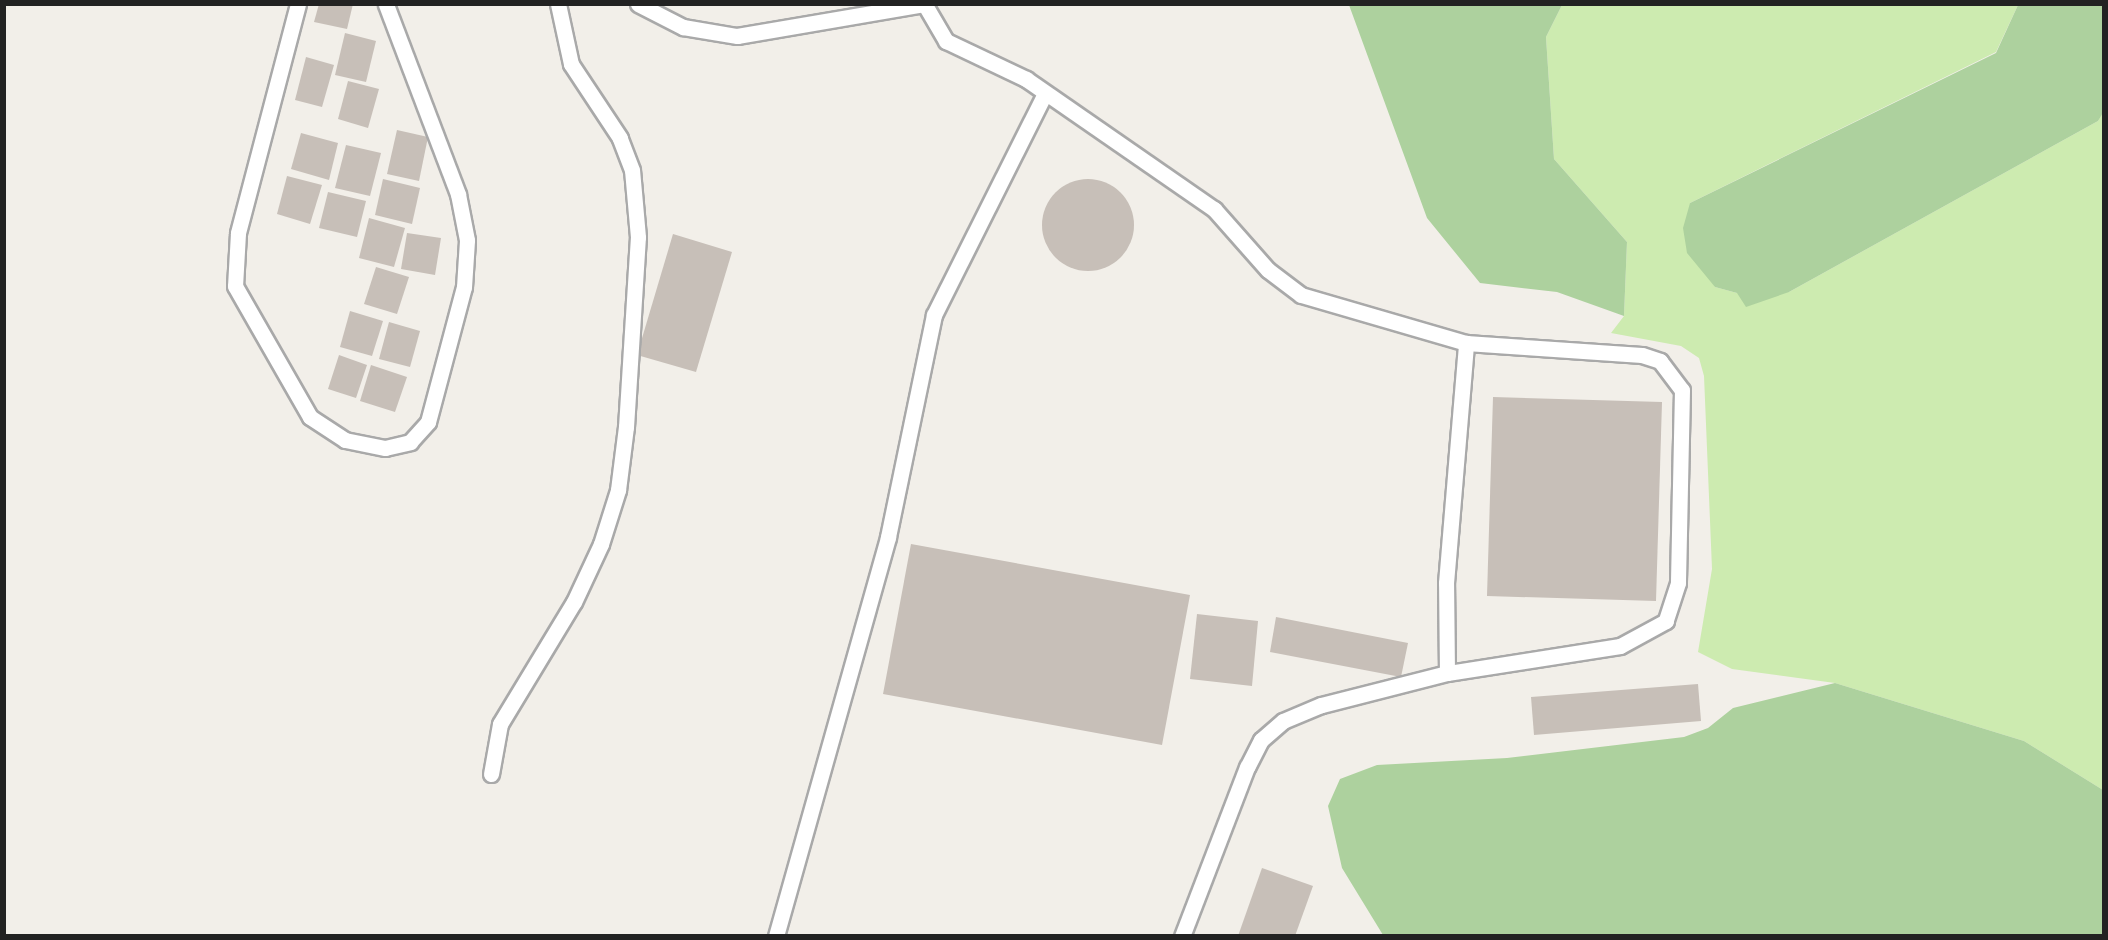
<!DOCTYPE html>
<style>
body{margin:0}
#map{position:relative;width:2108px;height:940px;overflow:hidden;background:#f2efe9;font-family:"Source Sans 3",sans-serif}
div>[style]{position:absolute}
.grass>*{inset:0;background:#cdebb0}
.forest>*{inset:0;background:#add19e}
.building>*{inset:0;background:#c7bfb8}
.round{border-radius:50%}
.roads{filter:drop-shadow(2px 0 #a9a9a9) drop-shadow(-2px 0 #a9a9a9) drop-shadow(0 2px #a9a9a9) drop-shadow(0 -2px #a9a9a9)}
.lane>*{height:15px;margin:-7.5px;padding:0 7.5px;transform-origin:7.5px;border-radius:7.5px;background:#fff}
span{translate:-50% -50%;white-space:nowrap;text-align:center;line-height:1.15;-webkit-text-stroke:6px #fff;paint-order:stroke}
.frame{position:absolute;inset:0;border:6px solid #222;pointer-events:none}
</style>
<div id="map">
<div class="grass">
<i style="clip-path:polygon(1562px 5px,2018px 5px,1996px 52px,1690px 203px,1715px 287px,1737px 293px,1789px 292px,2098px 121px,2103px 111px,2103px 790px,2024px 741px,1835px 683px,1732px 669px,1698px 652px,1712px 569px,1704px 376px,1699px 358px,1681px 346px,1611px 333px,1624px 316px,1627px 242px,1554px 159px,1546px 37px)"></i>
</div>
<div class="forest">
<i style="clip-path:polygon(1349px 5px,1562px 5px,1546px 37px,1554px 159px,1627px 242px,1624px 316px,1557px 292px,1480px 283px,1427px 218px)"></i>
<i style="clip-path:polygon(2018px 5px,2103px 5px,2104px 111px,2098px 121px,1789px 292px,1746px 307px,1737px 293px,1715px 287px,1687px 253px,1683px 228px,1690px 203px,1996px 53px)"></i>
<i style="clip-path:polygon(1835px 683px,2024px 741px,2103px 790px,2103px 935px,1383px 935px,1342px 868px,1328px 806px,1340px 779px,1377px 765px,1507px 758px,1684px 737px,1708px 728px,1733px 708px)"></i>
</div>
<div class="building">
<i style="clip-path:polygon(319px 4px,353px 4px,347px 29px,314px 22px)"></i>
<i style="clip-path:polygon(345px 33px,376px 41px,366px 82px,335px 75px)"></i>
<i style="clip-path:polygon(306px 57px,334px 65px,322px 107px,295px 100px)"></i>
<i style="clip-path:polygon(348px 81px,379px 89px,368px 128px,338px 119px)"></i>
<i style="clip-path:polygon(397px 130px,428px 137px,419px 181px,387px 174px)"></i>
<i style="clip-path:polygon(301px 133px,338px 143px,329px 180px,291px 169px)"></i>
<i style="clip-path:polygon(346px 145px,381px 153px,370px 196px,335px 188px)"></i>
<i style="clip-path:polygon(287px 176px,322px 185px,310px 224px,277px 214px)"></i>
<i class="round" style="left:1042px;top:179px;width:92px;height:92px"></i>
<i style="clip-path:polygon(383px 179px,420px 188px,412px 224px,375px 215px)"></i>
<i style="clip-path:polygon(328px 192px,366px 201px,357px 237px,319px 228px)"></i>
<i style="clip-path:polygon(369px 218px,405px 228px,394px 267px,359px 258px)"></i>
<i style="clip-path:polygon(407px 233px,441px 238px,435px 275px,401px 269px)"></i>
<i style="clip-path:polygon(673px 234px,732px 252px,696px 372px,637px 355px)"></i>
<i style="clip-path:polygon(376px 267px,409px 277px,397px 314px,364px 304px)"></i>
<i style="clip-path:polygon(350px 311px,383px 321px,372px 356px,340px 347px)"></i>
<i style="clip-path:polygon(389px 322px,420px 331px,410px 367px,379px 359px)"></i>
<i style="clip-path:polygon(339px 355px,367px 365px,356px 398px,328px 389px)"></i>
<i style="clip-path:polygon(371px 365px,407px 377px,395px 412px,360px 401px)"></i>
<i style="clip-path:polygon(1493px 397px,1662px 402px,1656px 601px,1487px 596px)"></i>
<i style="clip-path:polygon(911px 544px,1190px 595px,1162px 745px,883px 694px)"></i>
<i style="clip-path:polygon(1197px 614px,1258px 621px,1252px 686px,1190px 679px)"></i>
<i style="clip-path:polygon(1276px 617px,1408px 643px,1401px 677px,1270px 652px)"></i>
<i style="clip-path:polygon(1698px 684px,1701px 721px,1534px 735px,1531px 697px)"></i>
<i style="clip-path:polygon(1262px 868px,1313px 886px,1295px 936px,1238px 936px)"></i>
</div>
<div class="roads">
<div class="lane">
<i style="left:298px;top:4px;width:237px;rotate:104.7deg"></i>
<i style="left:238px;top:233px;width:53px;rotate:93.2deg"></i>
<i style="left:235px;top:286px;width:151px;rotate:60.2deg"></i>
<i style="left:310px;top:417px;width:42px;rotate:33.3deg"></i>
<i style="left:345px;top:440px;width:41px;rotate:11.3deg"></i>
<i style="left:385px;top:448px;width:26px;rotate:-13deg"></i>
<i style="left:410px;top:442px;width:27px;rotate:-48deg"></i>
<i style="left:428px;top:422px;width:140px;rotate:-75.1deg"></i>
<i style="left:464px;top:287px;width:47px;rotate:-86.3deg"></i>
<i style="left:467px;top:240px;width:47px;rotate:-101.1deg"></i>
<i style="left:458px;top:194px;width:203px;rotate:-110.8deg"></i>
<i style="left:638px;top:4px;width:51px;rotate:27.1deg"></i>
<i style="left:683px;top:27px;width:55px;rotate:9.5deg"></i>
<i style="left:737px;top:36px;width:191px;rotate:-9.7deg"></i>
<i style="left:925px;top:5px;width:42px;rotate:59.7deg"></i>
<i style="left:946px;top:41px;width:89px;rotate:25.4deg"></i>
<i style="left:1026px;top:79px;width:229px;rotate:34.7deg"></i>
<i style="left:1214px;top:209px;width:81px;rotate:48.5deg"></i>
<i style="left:1268px;top:270px;width:41px;rotate:37.1deg"></i>
<i style="left:1301px;top:295px;width:172px;rotate:16.2deg"></i>
<i style="left:1466px;top:343px;width:176px;rotate:3.9deg"></i>
<i style="left:1642px;top:355px;width:19px;rotate:18deg"></i>
<i style="left:1660px;top:361px;width:36px;rotate:53deg"></i>
<i style="left:1682px;top:390px;width:193px;rotate:91.2deg"></i>
<i style="left:1678px;top:583px;width:40px;rotate:108deg"></i>
<i style="left:1666px;top:621px;width:52px;rotate:151.5deg"></i>
<i style="left:1620px;top:646px;width:175px;rotate:171.1deg"></i>
<i style="left:1447px;top:673px;width:130px;rotate:165.7deg"></i>
<i style="left:1321px;top:705px;width:41px;rotate:157.2deg"></i>
<i style="left:1283px;top:721px;width:29px;rotate:139deg"></i>
<i style="left:1261px;top:740px;width:30px;rotate:117deg"></i>
<i style="left:1247px;top:767px;width:181px;rotate:111deg"></i>
<i style="left:1447px;top:673px;width:90px;rotate:-90.6deg"></i>
<i style="left:1446px;top:583px;width:241px;rotate:-85.2deg"></i>
<i style="left:491px;top:774px;width:51px;rotate:-79.8deg"></i>
<i style="left:500px;top:724px;width:143px;rotate:-58.8deg"></i>
<i style="left:574px;top:602px;width:64px;rotate:-65deg"></i>
<i style="left:601px;top:544px;width:57px;rotate:-72.5deg"></i>
<i style="left:618px;top:490px;width:64px;rotate:-82.8deg"></i>
<i style="left:626px;top:427px;width:190px;rotate:-86.4deg"></i>
<i style="left:638px;top:237px;width:67px;rotate:-95.1deg"></i>
<i style="left:632px;top:170px;width:34px;rotate:-111deg"></i>
<i style="left:620px;top:138px;width:89px;rotate:-123.5deg"></i>
<i style="left:571px;top:64px;width:61px;rotate:-102.2deg"></i>
<i style="left:776px;top:936px;width:414px;rotate:-74.3deg"></i>
<i style="left:888px;top:537px;width:227px;rotate:-78.3deg"></i>
<i style="left:934px;top:315px;width:248px;rotate:-63.4deg"></i>
</div>
</div>
<div class="frame"></div>
</div>
